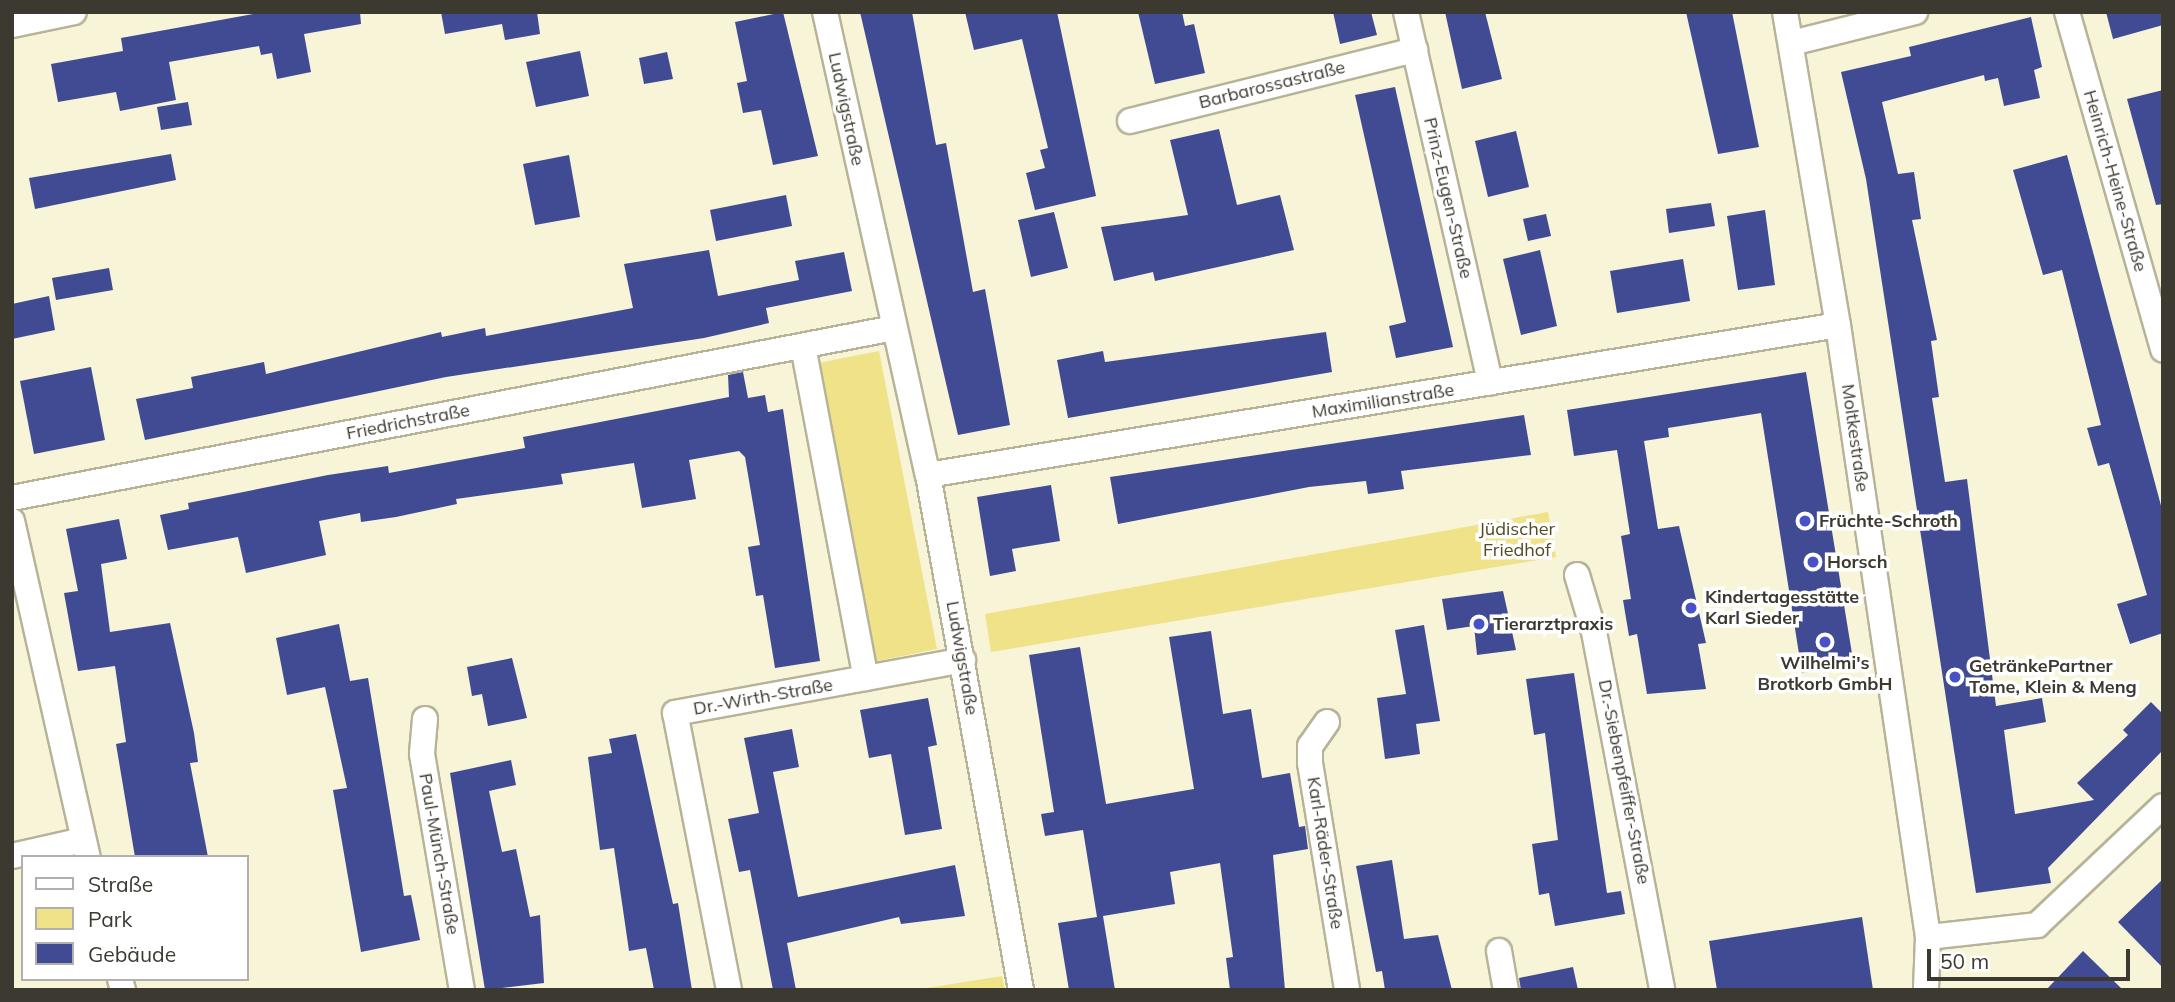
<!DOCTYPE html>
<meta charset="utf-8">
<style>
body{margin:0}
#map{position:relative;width:2175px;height:1002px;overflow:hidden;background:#f7f4d8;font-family:Mulish,sans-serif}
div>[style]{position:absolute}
.green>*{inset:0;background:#efe289}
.building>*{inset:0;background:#414b93}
.roads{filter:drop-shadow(2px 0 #b7b399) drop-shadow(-2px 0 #b7b399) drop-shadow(0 2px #b7b399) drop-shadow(0 -2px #b7b399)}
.minor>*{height:24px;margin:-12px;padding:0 12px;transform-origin:12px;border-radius:12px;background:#fff}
.dots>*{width:19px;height:19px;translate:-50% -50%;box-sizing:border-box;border:4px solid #fff;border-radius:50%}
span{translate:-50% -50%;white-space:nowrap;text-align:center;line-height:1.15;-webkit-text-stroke:7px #fff;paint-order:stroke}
.street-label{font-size:18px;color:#3c3a30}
.poi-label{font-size:18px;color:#3c3a30;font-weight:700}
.left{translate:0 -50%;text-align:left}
.park-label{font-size:18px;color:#514b22}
.frame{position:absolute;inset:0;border:14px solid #3c3a30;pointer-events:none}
.legend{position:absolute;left:21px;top:855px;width:228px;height:126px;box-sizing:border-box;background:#fff;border:2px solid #b1b0ac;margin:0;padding:9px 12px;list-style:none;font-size:21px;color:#3c3a30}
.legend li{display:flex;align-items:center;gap:14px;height:35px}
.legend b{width:35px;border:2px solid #b1b0ac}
.scale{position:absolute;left:1927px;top:949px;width:203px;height:32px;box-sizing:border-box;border:4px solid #3c3a30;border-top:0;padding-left:9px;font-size:21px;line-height:24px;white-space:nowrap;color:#3c3a30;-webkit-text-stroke:5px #fff;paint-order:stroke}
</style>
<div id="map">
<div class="green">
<i style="clip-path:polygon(879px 351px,937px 649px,877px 661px,818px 363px)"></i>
<i style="clip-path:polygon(1548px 512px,1556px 557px,991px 652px,985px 614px)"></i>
<i style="clip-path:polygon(1002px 976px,1005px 990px,915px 990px)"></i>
</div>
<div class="building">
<i style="clip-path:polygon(264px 12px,360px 12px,361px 24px,304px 34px,311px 72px,277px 79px,272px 53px,261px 55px,259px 46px,169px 62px,176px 100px,120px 111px,116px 92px,58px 102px,51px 64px,123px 51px,121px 38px)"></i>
<i style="clip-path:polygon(441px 12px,537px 12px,540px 34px,505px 40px,502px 24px,445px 34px)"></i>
<i style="clip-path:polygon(783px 12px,818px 156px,773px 165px,761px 110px,743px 113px,737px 83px,747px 81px,735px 22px)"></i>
<i style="clip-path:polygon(860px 12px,912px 12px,936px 145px,946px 143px,973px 292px,985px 289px,1010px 425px,958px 435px)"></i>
<i style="clip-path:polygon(965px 12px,1057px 12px,1096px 196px,1035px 210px,1026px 173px,1045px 168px,1040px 150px,1048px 148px,1022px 39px,974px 50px)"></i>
<i style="clip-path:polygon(1138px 12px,1182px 12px,1185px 26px,1194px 24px,1205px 73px,1155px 84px)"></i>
<i style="clip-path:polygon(1333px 12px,1371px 12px,1377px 35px,1340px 44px)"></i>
<i style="clip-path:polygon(1445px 12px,1485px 12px,1502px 79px,1462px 89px)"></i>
<i style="clip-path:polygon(1686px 12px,1732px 12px,1759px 147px,1718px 154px)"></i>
<i style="clip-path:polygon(2106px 12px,2163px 12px,2163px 25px,2113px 39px)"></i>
<i style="clip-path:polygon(2031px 17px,2042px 67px,2034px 70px,2040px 98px,2004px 106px,1998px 78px,1985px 81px,1984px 75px,1882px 102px,1898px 174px,1914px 172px,1921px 219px,1912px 220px,1937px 340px,1931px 341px,1939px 397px,1932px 398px,1945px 482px,1967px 479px,1996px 706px,2042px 698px,2046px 722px,2004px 730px,2015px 814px,2094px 800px,2077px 783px,2128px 735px,2123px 730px,2151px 702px,2163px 714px,2163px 750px,2048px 868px,2051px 883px,1976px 893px,1866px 179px,1841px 72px,1911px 56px,1909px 47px)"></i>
<i style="clip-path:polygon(580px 51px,589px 96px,536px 107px,526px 62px)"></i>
<i style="clip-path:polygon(667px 52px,673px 79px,644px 84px,639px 58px)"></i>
<i style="clip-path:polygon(1395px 87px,1453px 347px,1396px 358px,1389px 326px,1406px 322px,1355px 95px)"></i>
<i style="clip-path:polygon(2163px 90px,2163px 204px,2156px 205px,2127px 99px)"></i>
<i style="clip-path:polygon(188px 102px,192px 125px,161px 130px,157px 107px)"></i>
<i style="clip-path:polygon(1219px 129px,1237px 205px,1280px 195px,1294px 250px,1155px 281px,1153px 272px,1114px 281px,1101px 227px,1188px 215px,1170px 140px)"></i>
<i style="clip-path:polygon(1516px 131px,1529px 187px,1488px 197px,1475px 141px)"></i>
<i style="clip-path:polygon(171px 154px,176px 180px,35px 209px,29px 178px)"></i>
<i style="clip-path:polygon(569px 155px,580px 217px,535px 225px,523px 164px)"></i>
<i style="clip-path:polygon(2067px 155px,2163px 513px,2163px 633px,2130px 644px,2117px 604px,2147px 595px,2109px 463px,2098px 466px,2087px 428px,2101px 425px,2062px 270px,2043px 275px,2013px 170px)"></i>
<i style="clip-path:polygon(786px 195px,792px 226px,716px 241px,710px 210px)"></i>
<i style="clip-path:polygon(1711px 203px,1715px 226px,1669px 233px,1666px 209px)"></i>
<i style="clip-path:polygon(1765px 210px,1775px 285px,1738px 290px,1727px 216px)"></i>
<i style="clip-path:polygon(1054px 212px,1068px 268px,1031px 277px,1018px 220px)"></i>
<i style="clip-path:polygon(1546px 214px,1551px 236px,1528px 241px,1523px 219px)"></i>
<i style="clip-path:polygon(709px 250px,718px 296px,799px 280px,795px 261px,844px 252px,852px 291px,766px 308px,769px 323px,704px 338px,446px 377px,145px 440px,136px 399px,193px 388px,191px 377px,264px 362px,266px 374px,441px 332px,442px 337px,485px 328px,486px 336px,633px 308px,624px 264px)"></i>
<i style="clip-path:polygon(1540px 250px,1557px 326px,1521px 335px,1503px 259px)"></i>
<i style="clip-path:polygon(1683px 259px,1690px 301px,1617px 313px,1610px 271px)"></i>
<i style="clip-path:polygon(109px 268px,113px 290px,56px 300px,52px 278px)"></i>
<i style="clip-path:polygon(49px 296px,55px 330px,12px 339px,12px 304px)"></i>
<i style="clip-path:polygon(1326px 332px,1332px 372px,1068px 418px,1057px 360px,1103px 351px,1105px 362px)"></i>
<i style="clip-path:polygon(91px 367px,105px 440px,34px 454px,20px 381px)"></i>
<i style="clip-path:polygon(743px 372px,748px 398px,765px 395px,768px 412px,783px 409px,820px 661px,775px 668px,763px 595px,756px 596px,748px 547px,760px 545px,745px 457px,739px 451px,689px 460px,696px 499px,642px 508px,634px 463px,561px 474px,563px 484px,456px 499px,457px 504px,396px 517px,361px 522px,360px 513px,319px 521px,326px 555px,246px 573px,238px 537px,168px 550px,160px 515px,189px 509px,188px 503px,328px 475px,388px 466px,389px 473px,525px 448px,523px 437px,729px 397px,728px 375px)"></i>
<i style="clip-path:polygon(1806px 372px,1854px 666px,1802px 673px,1761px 413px,1668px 428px,1669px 437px,1644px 441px,1658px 529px,1679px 526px,1706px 643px,1698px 644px,1706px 689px,1647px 694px,1637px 634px,1629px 636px,1623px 600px,1631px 599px,1621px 536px,1630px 534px,1617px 450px,1574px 456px,1567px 410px)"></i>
<i style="clip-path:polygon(1524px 415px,1531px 455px,1401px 471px,1404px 489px,1368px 494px,1366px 481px,1309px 487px,1118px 524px,1110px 477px)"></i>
<i style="clip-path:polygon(1051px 485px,1060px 541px,1012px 549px,1016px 571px,990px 576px,977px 497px)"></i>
<i style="clip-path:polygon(119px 519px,127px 559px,101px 564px,110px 632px,170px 623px,194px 733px,198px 762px,190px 763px,208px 857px,135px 857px,116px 744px,126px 742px,115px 666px,78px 671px,64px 593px,78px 591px,66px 529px)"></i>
<i style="clip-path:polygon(1503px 591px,1516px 650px,1477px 655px,1474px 626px,1447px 630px,1442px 599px)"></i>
<i style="clip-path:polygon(339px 624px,350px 681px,368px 678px,404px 896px,411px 895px,420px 940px,361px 952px,333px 790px,347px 788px,325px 687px,287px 695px,276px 638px)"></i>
<i style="clip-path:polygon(1424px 625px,1440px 721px,1416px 724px,1420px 754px,1385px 759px,1377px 698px,1406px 694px,1395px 630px)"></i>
<i style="clip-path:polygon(1211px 631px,1223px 714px,1251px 709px,1262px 778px,1290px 773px,1299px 827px,1305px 826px,1308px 849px,1273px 855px,1285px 990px,1230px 990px,1226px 958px,1233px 957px,1220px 863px,1170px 872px,1175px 904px,1103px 916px,1115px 990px,1069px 990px,1058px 923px,1097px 917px,1083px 830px,1045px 836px,1041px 814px,1054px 812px,1029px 655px,1080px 647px,1106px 804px,1194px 789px,1169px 637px)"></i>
<i style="clip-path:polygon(512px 658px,527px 718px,488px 726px,482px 694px,472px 696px,467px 667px)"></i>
<i style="clip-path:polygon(1574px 673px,1607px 893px,1621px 891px,1625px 914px,1555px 926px,1549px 893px,1539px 895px,1532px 844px,1558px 840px,1545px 733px,1534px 735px,1526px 679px)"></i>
<i style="clip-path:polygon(928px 698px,937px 745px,928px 747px,942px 829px,905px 835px,891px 754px,869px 758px,860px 710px)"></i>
<i style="clip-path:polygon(792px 729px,799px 767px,773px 772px,798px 897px,955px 865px,965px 916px,901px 924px,899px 917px,787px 943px,796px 990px,773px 990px,750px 870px,739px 872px,728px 819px,759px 813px,744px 738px)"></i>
<i style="clip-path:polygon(636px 734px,673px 904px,678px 903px,692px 990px,654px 990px,646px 948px,629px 951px,614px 848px,600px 850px,588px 757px,612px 753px,609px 739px)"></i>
<i style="clip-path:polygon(511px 760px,516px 785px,489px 791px,502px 852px,516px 849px,530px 917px,540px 915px,544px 983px,485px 990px,450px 773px)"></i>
<i style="clip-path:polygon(1392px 860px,1404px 939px,1438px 935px,1452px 990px,1385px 990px,1382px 971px,1376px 972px,1356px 866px)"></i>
<i style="clip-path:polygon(2163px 879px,2163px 968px,2118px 922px)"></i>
<i style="clip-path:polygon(1862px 917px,1873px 990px,1717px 990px,1709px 941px)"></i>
<i style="clip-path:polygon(2083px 951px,2123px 990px,2046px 990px)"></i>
<i style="clip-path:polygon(1573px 967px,1578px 990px,1521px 990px,1519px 978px)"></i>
</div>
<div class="roads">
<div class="minor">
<i style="left:825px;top:12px;width:474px;rotate:77.5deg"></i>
<i style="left:928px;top:475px;width:523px;rotate:79.76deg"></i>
<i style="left:1406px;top:12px;width:380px;rotate:77.2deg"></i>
<i style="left:1785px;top:12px;width:317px;rotate:80.4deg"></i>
<i style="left:1838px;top:325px;width:619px;rotate:81.63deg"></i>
<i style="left:1928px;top:937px;width:53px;rotate:92.2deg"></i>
<i style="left:2067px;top:12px;width:351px;rotate:74.1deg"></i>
<i style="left:12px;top:25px;width:63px;rotate:-11.8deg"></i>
<i style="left:1792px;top:43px;width:127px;rotate:-14.1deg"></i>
<i style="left:1130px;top:121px;width:294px;rotate:-14deg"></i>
<i style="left:803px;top:346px;width:338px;rotate:79.3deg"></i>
<i style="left:928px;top:475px;width:922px;rotate:-9.36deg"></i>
<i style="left:12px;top:498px;width:898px;rotate:-10.91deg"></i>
<i style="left:12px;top:521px;width:344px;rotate:77.3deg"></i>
<i style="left:1577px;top:575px;width:59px;rotate:73.4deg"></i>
<i style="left:1594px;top:632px;width:364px;rotate:79.2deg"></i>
<i style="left:425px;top:719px;width:35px;rotate:95deg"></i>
<i style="left:422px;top:754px;width:239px;rotate:80.4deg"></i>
<i style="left:1327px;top:722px;width:29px;rotate:125deg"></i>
<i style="left:1310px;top:746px;width:17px;rotate:90deg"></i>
<i style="left:1310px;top:763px;width:230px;rotate:80.7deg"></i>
<i style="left:12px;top:856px;width:73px;rotate:-12.7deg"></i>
<i style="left:1928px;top:937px;width:110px;rotate:-6.3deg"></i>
<i style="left:2037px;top:925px;width:173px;rotate:-43.4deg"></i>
<i style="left:1499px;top:951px;width:40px;rotate:80deg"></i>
<i style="left:120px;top:979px;width:11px;rotate:75deg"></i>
<i style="left:729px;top:990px;width:282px;rotate:-101deg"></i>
<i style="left:675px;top:713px;width:293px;rotate:-10.4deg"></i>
</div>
</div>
<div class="dots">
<i style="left:1805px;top:521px;background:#4851c6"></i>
<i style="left:1813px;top:562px;background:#4851c6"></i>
<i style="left:1691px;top:608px;background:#4851c6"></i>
<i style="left:1479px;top:624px;background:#4851c6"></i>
<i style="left:1825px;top:642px;background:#4851c6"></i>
<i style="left:1955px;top:677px;background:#4851c6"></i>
</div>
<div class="street-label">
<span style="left:1272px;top:85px;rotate:-14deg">Barbarossastraße</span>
<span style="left:846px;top:109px;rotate:78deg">Ludwigstraße</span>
<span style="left:2115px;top:181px;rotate:74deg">Heinrich-Heine-Straße</span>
<span style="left:1448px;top:198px;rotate:77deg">Prinz-Eugen-Straße</span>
<span style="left:1383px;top:401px;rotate:-9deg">Maximilianstraße</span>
<span style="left:408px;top:422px;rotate:-11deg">Friedrichstraße</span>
<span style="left:1855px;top:438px;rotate:82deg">Moltkestraße</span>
<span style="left:962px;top:658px;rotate:80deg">Ludwigstraße</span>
<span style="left:763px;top:697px;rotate:-10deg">Dr.-Wirth-Straße</span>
<span style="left:1624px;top:782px;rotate:79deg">Dr.-Siebenpfeiffer-Straße</span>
<span style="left:1325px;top:853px;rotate:81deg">Karl-Räder-Straße</span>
<span style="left:439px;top:854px;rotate:80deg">Paul-Münch-Straße</span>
</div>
<div class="poi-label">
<span class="left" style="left:1819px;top:521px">Früchte-Schroth</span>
<span class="left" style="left:1827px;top:562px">Horsch</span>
<span class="left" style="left:1705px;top:608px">Kindertagesstätte<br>Karl Sieder</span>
<span class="left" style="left:1493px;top:624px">Tierarztpraxis</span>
<span style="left:1825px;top:674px">Wilhelmi's<br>Brotkorb GmbH</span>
<span class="left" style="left:1969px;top:677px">GetränkePartner<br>Tome, Klein &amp; Meng</span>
</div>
<div class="park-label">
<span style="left:1517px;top:540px">Jüdischer<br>Friedhof</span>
</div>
<div class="frame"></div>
<ul class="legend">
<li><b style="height:9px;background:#fff"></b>Straße</li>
<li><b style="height:19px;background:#efe289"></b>Park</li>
<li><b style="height:19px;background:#414b93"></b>Gebäude</li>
</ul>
<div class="scale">50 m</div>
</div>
